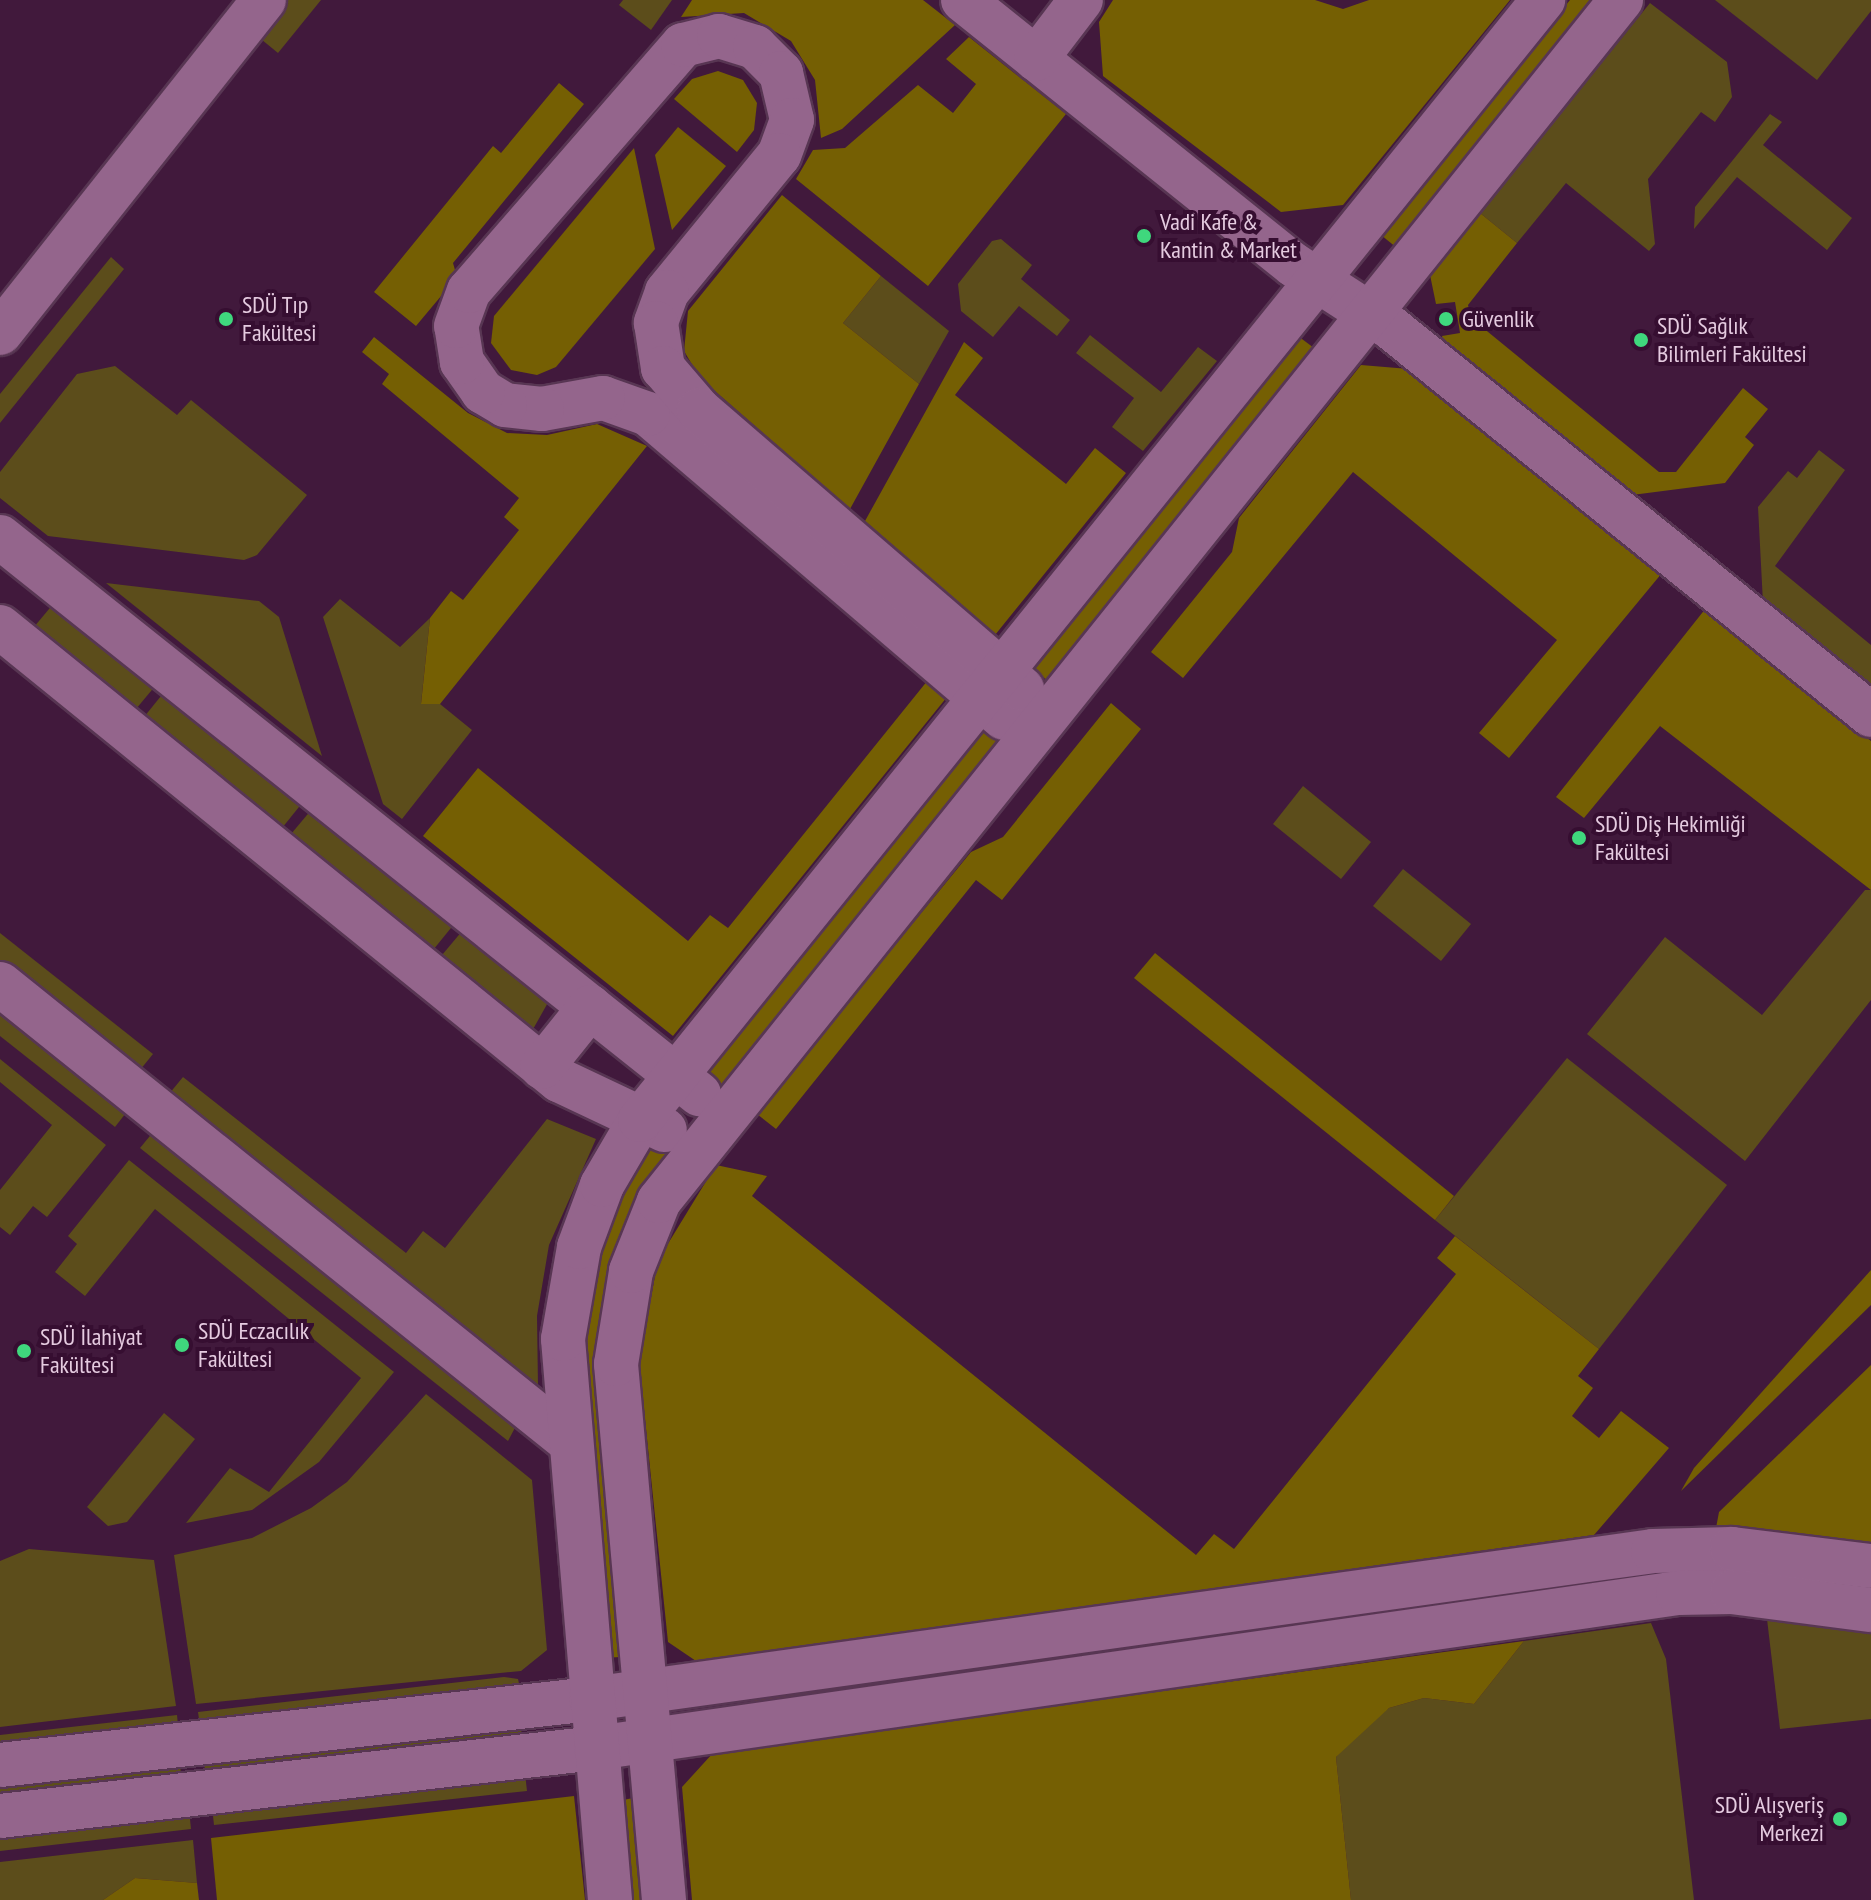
<!DOCTYPE html>
<meta charset="utf-8">
<style>
body{margin:0}
#map{position:relative;width:1871px;height:1900px;overflow:hidden;background:#41193c;font-family:"PT Sans Narrow",sans-serif}
div>[style]{position:absolute}
.green>*{inset:0;background:#5c4d1b}
.forest>*{inset:0;background:#755f03}
.roads{filter:drop-shadow(2px 0 #583653) drop-shadow(-2px 0 #583653) drop-shadow(0 2px #583653) drop-shadow(0 -2px #583653)}
.minor>*{height:44px;margin:-22px;padding:0 22px;transform-origin:22px;border-radius:22px;background:#94658c}
.dots>*{width:22px;height:22px;translate:-50% -50%;box-sizing:border-box;border:4px solid #360e31;border-radius:50%}
span{translate:-50% -50%;white-space:nowrap;text-align:center;line-height:1.15;-webkit-text-stroke:8px #360e31;paint-order:stroke}
.poi-label{font-size:24px;color:#e5cbe0}
.left{translate:0 -50%;text-align:left}
.right{translate:-100% -50%;text-align:right}
</style>
<div id="map">
<div class="green">
<i style="clip-path:polygon(284px 0,321px 0,278px 53px,256px 35px)"></i>
<i style="clip-path:polygon(623px 0,672px 0,651px 30px,619px 5px)"></i>
<i style="clip-path:polygon(1715px 0,1871px 0,1871px 11px,1817px 80px)"></i>
<i style="clip-path:polygon(1650px 3px,1727px 62px,1732px 97px,1715px 122px,1701px 112px,1648px 179px,1655px 244px,1649px 251px,1566px 183px,1517px 243px,1480px 213px)"></i>
<i style="clip-path:polygon(1770px 114px,1782px 122px,1763px 145px,1852px 218px,1827px 250px,1737px 177px,1694px 229px,1695px 207px)"></i>
<i style="clip-path:polygon(1001px 239px,1032px 265px,1021px 279px,1070px 320px,1057px 336px,1019px 306px,993px 337px,961px 311px,958px 284px,992px 241px)"></i>
<i style="clip-path:polygon(111px 257px,124px 269px,0 423px,0 394px)"></i>
<i style="clip-path:polygon(881px 276px,949px 331px,919px 384px,843px 323px)"></i>
<i style="clip-path:polygon(1090px 335px,1161px 392px,1198px 347px,1217px 361px,1143px 451px,1112px 427px,1134px 398px,1076px 353px)"></i>
<i style="clip-path:polygon(115px 366px,177px 415px,191px 400px,307px 495px,257px 555px,244px 560px,48px 536px,0 498px,0 472px,77px 374px)"></i>
<i style="clip-path:polygon(1819px 450px,1845px 470px,1775px 566px,1871px 645px,1871px 692px,1763px 603px,1758px 507px,1788px 471px,1797px 478px)"></i>
<i style="clip-path:polygon(106px 583px,259px 601px,279px 617px,322px 756px)"></i>
<i style="clip-path:polygon(340px 599px,400px 647px,430px 618px,421px 703px,440px 704px,472px 730px,402px 819px,383px 804px,323px 617px)"></i>
<i style="clip-path:polygon(54px 603px,156px 685px,131px 715px,29px 633px)"></i>
<i style="clip-path:polygon(165px 691px,303px 802px,278px 833px,140px 722px)"></i>
<i style="clip-path:polygon(1303px 786px,1371px 842px,1341px 879px,1273px 824px)"></i>
<i style="clip-path:polygon(312px 809px,455px 923px,429px 955px,286px 840px)"></i>
<i style="clip-path:polygon(1403px 869px,1471px 924px,1441px 961px,1373px 906px)"></i>
<i style="clip-path:polygon(1865px 890px,1871px 890px,1871px 1000px,1745px 1161px,1587px 1034px,1665px 937px,1762px 1015px)"></i>
<i style="clip-path:polygon(463px 930px,550px 999px,532px 1031px,437px 961px)"></i>
<i style="clip-path:polygon(0 933px,153px 1054px,140px 1070px,0 961px)"></i>
<i style="clip-path:polygon(0 1006px,129px 1109px,115px 1127px,0 1036px)"></i>
<i style="clip-path:polygon(1567px 1058px,1727px 1185px,1599px 1349px,1435px 1220px)"></i>
<i style="clip-path:polygon(0 1059px,106px 1145px,47px 1217px,33px 1206px,10px 1235px,0 1227px,0 1190px,52px 1125px,0 1082px)"></i>
<i style="clip-path:polygon(183px 1077px,406px 1253px,423px 1231px,445px 1248px,547px 1119px,596px 1139px,549px 1245px,537px 1316px,538px 1386px,169px 1094px)"></i>
<i style="clip-path:polygon(154px 1131px,518px 1422px,508px 1441px,140px 1148px)"></i>
<i style="clip-path:polygon(129px 1160px,394px 1372px,319px 1462px,252px 1510px,186px 1523px,230px 1468px,269px 1492px,361px 1378px,155px 1209px,85px 1296px,55px 1272px,77px 1244px,68px 1236px)"></i>
<i style="clip-path:polygon(426px 1394px,532px 1480px,547px 1650px,521px 1671px,196px 1704px,174px 1555px,252px 1538px,311px 1508px,347px 1482px)"></i>
<i style="clip-path:polygon(164px 1413px,195px 1439px,127px 1522px,108px 1526px,87px 1507px)"></i>
<i style="clip-path:polygon(29px 1549px,154px 1560px,176px 1706px,0 1727px,0 1561px)"></i>
<i style="clip-path:polygon(1767px 1619px,1871px 1630px,1871px 1719px,1780px 1729px)"></i>
<i style="clip-path:polygon(1651px 1623px,1666px 1659px,1694px 1900px,1351px 1900px,1336px 1757px,1360px 1729px,1389px 1708px,1424px 1698px,1474px 1704px,1524px 1641px)"></i>
<i style="clip-path:polygon(504px 1677px,518px 1679px,522px 1697px,201px 1734px,198px 1712px)"></i>
<i style="clip-path:polygon(177px 1715px,179px 1736px,0 1756px,0 1735px)"></i>
<i style="clip-path:polygon(521px 1729px,522px 1736px,205px 1771px,204px 1763px)"></i>
<i style="clip-path:polygon(180px 1765px,181px 1773px,0 1793px,0 1785px)"></i>
<i style="clip-path:polygon(525px 1773px,527px 1791px,214px 1825px,212px 1807px)"></i>
<i style="clip-path:polygon(189px 1809px,191px 1829px,0 1851px,0 1831px)"></i>
<i style="clip-path:polygon(193px 1840px,197px 1883px,135px 1878px,103px 1900px,0 1900px,0 1862px)"></i>
</div>
<div class="forest">
<i style="clip-path:polygon(692px 0,923px 0,955px 25px,842px 129px,821px 138px,815px 80px,791px 41px,744px 13px,681px 17px)"></i>
<i style="clip-path:polygon(1113px 0,1315px 0,1343px 9px,1369px 0,1510px 0,1343px 205px,1281px 212px,1103px 76px,1099px 22px)"></i>
<i style="clip-path:polygon(1570px 0,1595px 0,1397px 248px,1381px 235px)"></i>
<i style="clip-path:polygon(969px 37px,1066px 114px,928px 286px,796px 179px,813px 150px,845px 148px,918px 85px,953px 113px,976px 84px,946px 59px)"></i>
<i style="clip-path:polygon(718px 71px,743px 80px,757px 103px,754px 130px,737px 152px,674px 99px,692px 79px)"></i>
<i style="clip-path:polygon(559px 83px,584px 104px,453px 263px,457px 277px,416px 326px,374px 292px,493px 146px,501px 153px)"></i>
<i style="clip-path:polygon(678px 127px,726px 166px,672px 230px,655px 155px)"></i>
<i style="clip-path:polygon(634px 148px,655px 249px,556px 367px,537px 375px,511px 370px,491px 343px,494px 316px)"></i>
<i style="clip-path:polygon(782px 195px,881px 276px,843px 323px,919px 384px,850px 509px,700px 378px,684px 351px,688px 311px)"></i>
<i style="clip-path:polygon(1480px 213px,1517px 243px,1468px 305px,1471px 318px,1659px 472px,1676px 472px,1743px 388px,1768px 409px,1745px 437px,1754px 445px,1725px 483px,1632px 495px,1444px 344px,1442px 336px,1460px 333px,1455px 302px,1436px 304px,1430px 275px)"></i>
<i style="clip-path:polygon(1298px 336px,1314px 348px,1047px 680px,1030px 667px)"></i>
<i style="clip-path:polygon(374px 337px,468px 413px,507px 433px,547px 435px,597px 424px,647px 446px,440px 704px,421px 704px,430px 618px,451px 591px,463px 600px,519px 530px,504px 517px,519px 498px,382px 384px,389px 374px,362px 352px)"></i>
<i style="clip-path:polygon(964px 342px,983px 358px,955px 395px,1066px 484px,1095px 448px,1126px 473px,995px 635px,865px 521px)"></i>
<i style="clip-path:polygon(1361px 365px,1409px 369px,1662px 573px,1509px 758px,1479px 733px,1557px 640px,1353px 472px,1183px 678px,1151px 652px,1232px 552px,1239px 518px)"></i>
<i style="clip-path:polygon(1706px 608px,1871px 741px,1871px 890px,1660px 726px,1584px 818px,1556px 797px)"></i>
<i style="clip-path:polygon(928px 680px,947px 697px,673px 1036px,423px 836px,478px 768px,688px 941px,710px 915px,728px 928px)"></i>
<i style="clip-path:polygon(1111px 703px,1141px 729px,1002px 900px,976px 880px,776px 1129px,757px 1114px,971px 852px,1003px 837px)"></i>
<i style="clip-path:polygon(986px 726px,1000px 737px,718px 1090px,702px 1077px)"></i>
<i style="clip-path:polygon(1155px 953px,1454px 1196px,1435px 1220px,1134px 978px)"></i>
<i style="clip-path:polygon(655px 1147px,668px 1154px,644px 1195px,621px 1657px,601px 1658px,578px 1338px,608px 1220px,647px 1149px)"></i>
<i style="clip-path:polygon(716px 1165px,767px 1176px,752px 1196px,1196px 1555px,1214px 1534px,1234px 1549px,1456px 1274px,1437px 1258px,1455px 1236px,1599px 1349px,1578px 1376px,1593px 1388px,1572px 1416px,1599px 1438px,1621px 1411px,1669px 1448px,1594px 1535px,696px 1661px,668px 1642px,639px 1361px,658px 1260px)"></i>
<i style="clip-path:polygon(1871px 1270px,1871px 1305px,1681px 1491px,1694px 1468px)"></i>
<i style="clip-path:polygon(1871px 1365px,1871px 1545px,1716px 1528px,1719px 1512px)"></i>
<i style="clip-path:polygon(1555px 1583px,1556px 1593px,752px 1707px,750px 1695px)"></i>
<i style="clip-path:polygon(1524px 1641px,1474px 1704px,1424px 1698px,1389px 1708px,1336px 1757px,1351px 1900px,692px 1900px,682px 1787px,713px 1753px)"></i>
<i style="clip-path:polygon(574px 1796px,585px 1900px,217px 1900px,211px 1838px)"></i>
<i style="clip-path:polygon(638px 1797px,649px 1900px,623px 1900px,613px 1802px)"></i>
<i style="clip-path:polygon(135px 1878px,197px 1883px,199px 1900px,103px 1900px)"></i>
</div>
<div class="roads">
<div class="minor">
<i style="left:963px;top:0;width:424px;rotate:38.7deg"></i>
<i style="left:1294px;top:265px;width:114px;rotate:32.9deg"></i>
<i style="left:1390px;top:327px;width:618px;rotate:38.89deg"></i>
<i style="left:1036px;top:59px;width:74px;rotate:-52.7deg"></i>
<i style="left:0;top:333px;width:425px;rotate:-51.6deg"></i>
<i style="left:0;top:537px;width:894px;rotate:38.55deg"></i>
<i style="left:0;top:627px;width:720px;rotate:39.02deg"></i>
<i style="left:559px;top:1080px;width:117px;rotate:25.3deg"></i>
<i style="left:1004px;top:718px;width:468px;rotate:-139.5deg"></i>
<i style="left:648px;top:414px;width:48px;rotate:-160.4deg"></i>
<i style="left:603px;top:398px;width:62px;rotate:169.8deg"></i>
<i style="left:542px;top:409px;width:37px;rotate:-174deg"></i>
<i style="left:505px;top:405px;width:26px;rotate:-149deg"></i>
<i style="left:483px;top:392px;width:37px;rotate:-125deg"></i>
<i style="left:462px;top:362px;width:36px;rotate:-99deg"></i>
<i style="left:456px;top:326px;width:37px;rotate:-70deg"></i>
<i style="left:469px;top:291px;width:326px;rotate:-49deg"></i>
<i style="left:683px;top:45px;width:37px;rotate:-14deg"></i>
<i style="left:719px;top:36px;width:38px;rotate:17deg"></i>
<i style="left:755px;top:47px;width:37px;rotate:45deg"></i>
<i style="left:781px;top:73px;width:48px;rotate:76.8deg"></i>
<i style="left:792px;top:120px;width:37px;rotate:110deg"></i>
<i style="left:779px;top:155px;width:177px;rotate:129.3deg"></i>
<i style="left:667px;top:292px;width:33px;rotate:110deg"></i>
<i style="left:656px;top:323px;width:46px;rotate:81.2deg"></i>
<i style="left:663px;top:368px;width:55px;rotate:49.4deg"></i>
<i style="left:699px;top:410px;width:427px;rotate:40.8deg"></i>
<i style="left:0;top:984px;width:728px;rotate:38.76deg"></i>
<i style="left:542px;top:1067px;width:77px;rotate:-51.3deg"></i>
<i style="left:0;top:1765px;width:595px;rotate:-6.37deg"></i>
<i style="left:591px;top:1699px;width:1072px;rotate:-7.93deg"></i>
<i style="left:1653px;top:1551px;width:79px;rotate:-1.5deg"></i>
<i style="left:1732px;top:1549px;width:140px;rotate:7deg"></i>
<i style="left:0;top:1816px;width:600px;rotate:-6.51deg"></i>
<i style="left:596px;top:1748px;width:1093px;rotate:-8.15deg"></i>
<i style="left:1678px;top:1593px;width:54px;rotate:-1.1deg"></i>
<i style="left:1732px;top:1592px;width:140px;rotate:7.4deg"></i>
<i style="left:610px;top:1900px;width:563px;rotate:-94.79deg"></i>
<i style="left:563px;top:1339px;width:93px;rotate:-80.1deg"></i>
<i style="left:579px;top:1247px;width:66px;rotate:-69.6deg"></i>
<i style="left:602px;top:1185px;width:75px;rotate:-59.7deg"></i>
<i style="left:640px;top:1120px;width:1439px;rotate:-51.12deg"></i>
<i style="left:664px;top:1900px;width:538px;rotate:-95.12deg"></i>
<i style="left:616px;top:1364px;width:94px;rotate:-80.8deg"></i>
<i style="left:631px;top:1271px;width:75px;rotate:-68.2deg"></i>
<i style="left:659px;top:1201px;width:1539px;rotate:-51.31deg"></i>
</div>
</div>
<div class="dots">
<i style="left:1144px;top:236px;background:#3fd77d"></i>
<i style="left:226px;top:319px;background:#3fd77d"></i>
<i style="left:1446px;top:319px;background:#3fd77d"></i>
<i style="left:1641px;top:340px;background:#3fd77d"></i>
<i style="left:1579px;top:838px;background:#3fd77d"></i>
<i style="left:182px;top:1345px;background:#3fd77d"></i>
<i style="left:24px;top:1351px;background:#3fd77d"></i>
<i style="left:1840px;top:1819px;background:#3fd77d"></i>
</div>
<div class="poi-label">
<span class="left" style="left:1160px;top:236px">Vadi Kafe &amp;<br>Kantin &amp; Market</span>
<span class="left" style="left:242px;top:319px">SDÜ Tıp<br>Fakültesi</span>
<span class="left" style="left:1462px;top:319px">Güvenlik</span>
<span class="left" style="left:1657px;top:340px">SDÜ Sağlık<br>Bilimleri Fakültesi</span>
<span class="left" style="left:1595px;top:838px">SDÜ Diş Hekimliği<br>Fakültesi</span>
<span class="left" style="left:198px;top:1345px">SDÜ Eczacılık<br>Fakültesi</span>
<span class="left" style="left:40px;top:1351px">SDÜ İlahiyat<br>Fakültesi</span>
<span class="right" style="left:1824px;top:1819px">SDÜ Alışveriş<br>Merkezi</span>
</div>
</div>
